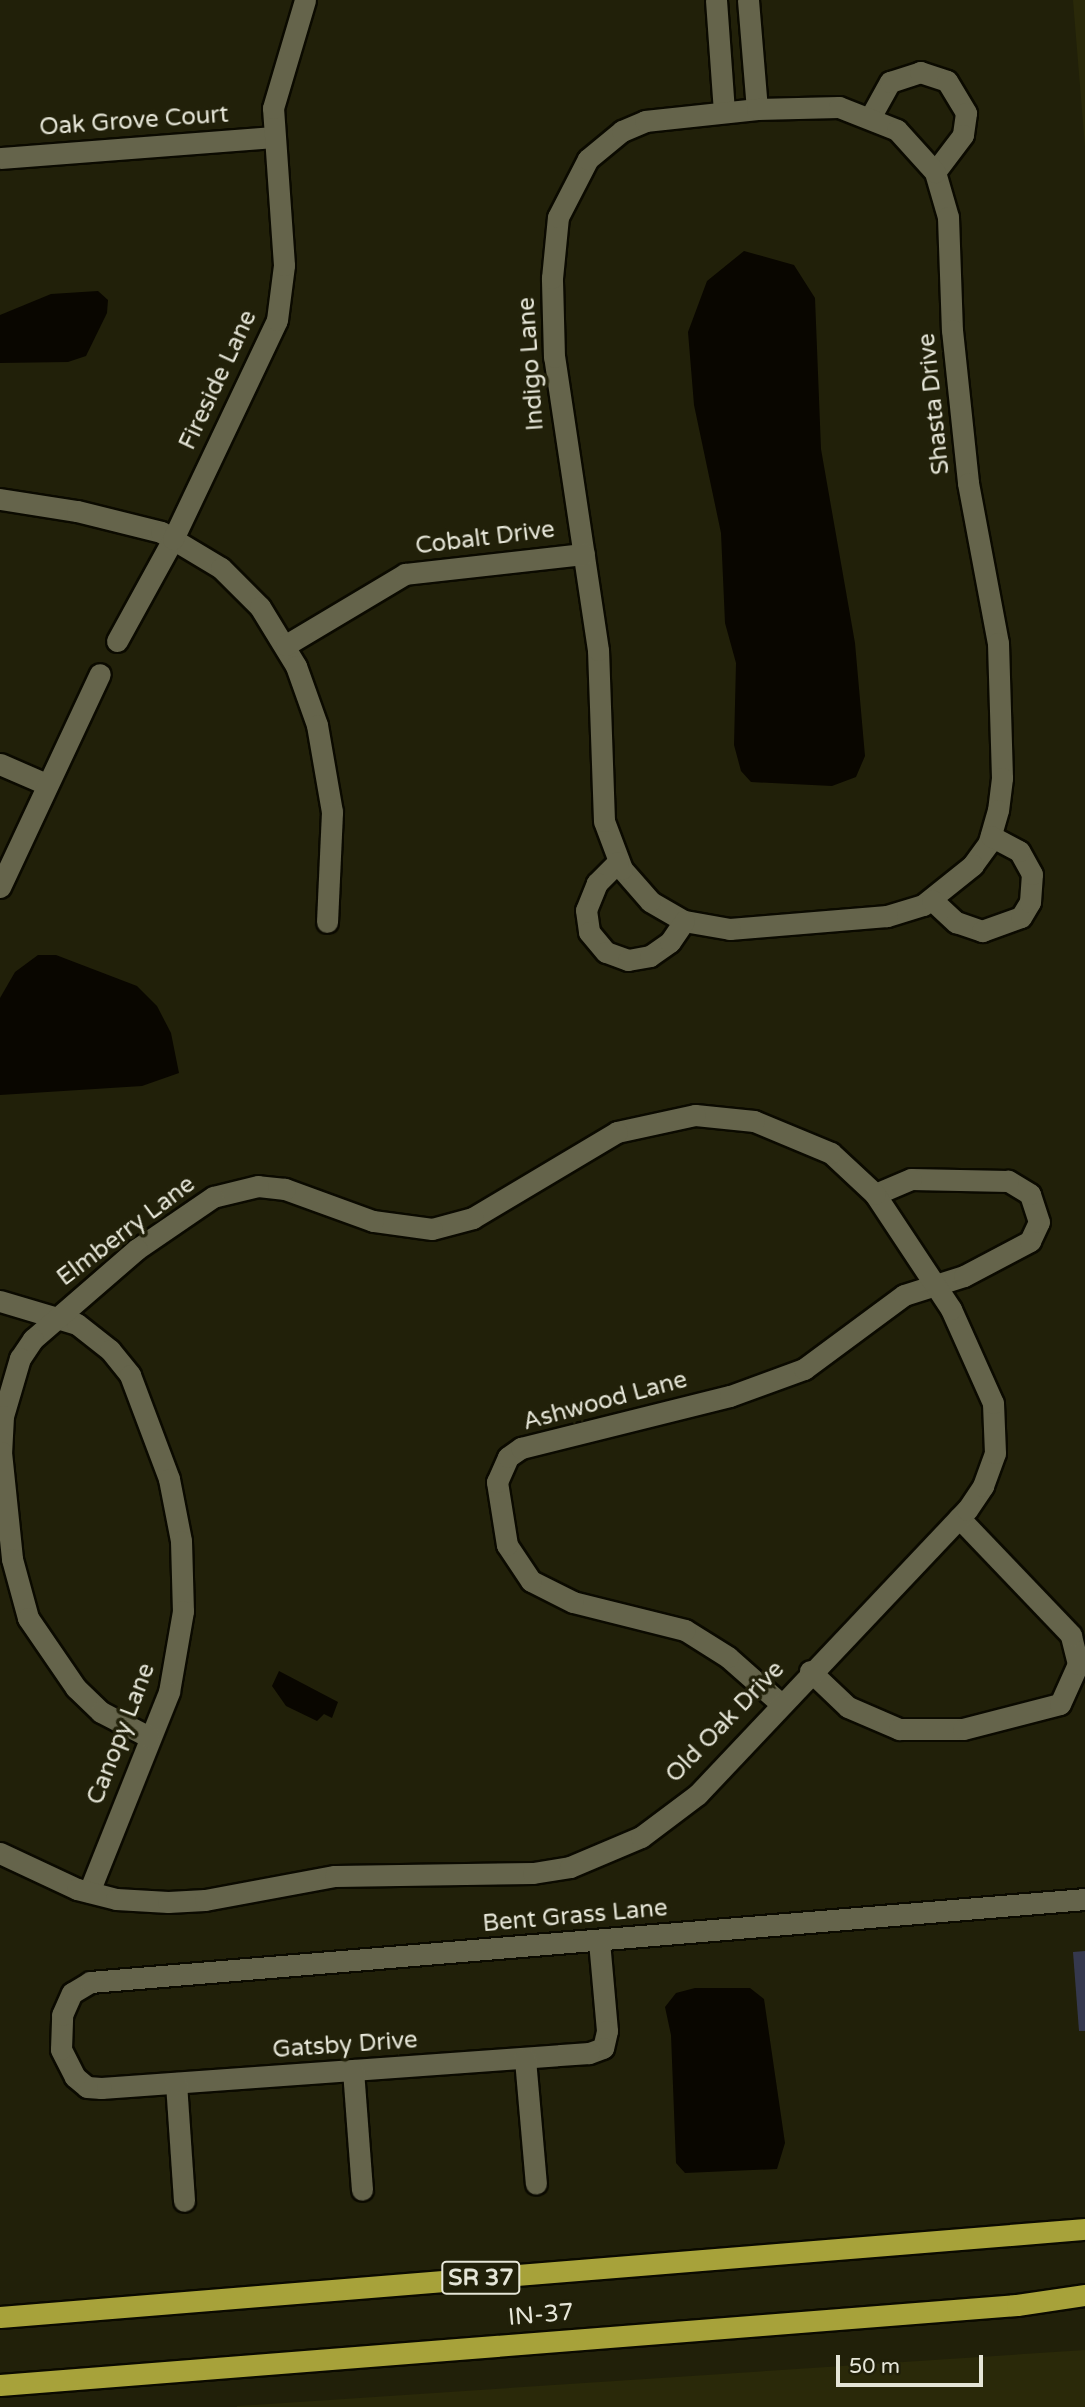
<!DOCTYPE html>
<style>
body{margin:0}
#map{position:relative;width:1085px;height:2407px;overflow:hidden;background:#212009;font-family:"Varela Round",sans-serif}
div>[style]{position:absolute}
.built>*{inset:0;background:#2a2909}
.water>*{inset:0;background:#090600}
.building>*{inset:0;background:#35384d}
.roads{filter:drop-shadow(2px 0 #0b0a00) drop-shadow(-2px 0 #0b0a00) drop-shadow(0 2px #0b0a00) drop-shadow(0 -2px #0b0a00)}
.minor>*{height:21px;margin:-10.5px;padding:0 10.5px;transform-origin:10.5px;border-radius:10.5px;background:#65644b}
.highway>*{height:21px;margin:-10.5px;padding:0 10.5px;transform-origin:10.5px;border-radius:10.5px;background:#a7a23a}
span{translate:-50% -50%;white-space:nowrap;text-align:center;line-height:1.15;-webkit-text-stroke:7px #212009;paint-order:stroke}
.shield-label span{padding:2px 5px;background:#212009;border:2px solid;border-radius:5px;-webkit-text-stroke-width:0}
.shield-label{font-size:23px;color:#e5e5d7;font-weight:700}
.street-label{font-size:24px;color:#e5e5d7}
.scale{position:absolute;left:836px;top:2355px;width:147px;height:32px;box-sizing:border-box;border:4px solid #e5e5d7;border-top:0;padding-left:9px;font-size:21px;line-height:24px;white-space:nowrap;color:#e5e5d7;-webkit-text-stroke:5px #212009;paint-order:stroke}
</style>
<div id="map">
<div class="built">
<i style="clip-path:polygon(1073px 0,1085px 0,1085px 147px)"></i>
<i style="clip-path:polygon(1085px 2350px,1085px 2407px,237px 2407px,237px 2406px)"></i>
</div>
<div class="water">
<i style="clip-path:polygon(744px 251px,794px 265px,815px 298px,821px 449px,855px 643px,865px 756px,856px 777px,832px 786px,751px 782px,741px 771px,734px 745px,736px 663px,725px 623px,721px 533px,694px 405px,688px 332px,707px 281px)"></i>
<i style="clip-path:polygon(98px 291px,108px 300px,107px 313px,86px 356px,68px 362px,0 363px,0 315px,51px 294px)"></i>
<i style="clip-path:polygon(38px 955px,56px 955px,137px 986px,157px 1006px,171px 1033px,179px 1073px,142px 1086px,0 1095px,0 998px,15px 972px)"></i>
<i style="clip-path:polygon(279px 1671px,338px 1702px,332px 1718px,324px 1714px,317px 1721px,286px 1706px,272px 1686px)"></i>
<i style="clip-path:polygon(695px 1988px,750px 1988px,764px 1999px,785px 2143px,777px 2169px,685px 2173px,676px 2163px,671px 2035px,665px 2007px,676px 1993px)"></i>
</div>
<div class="building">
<i style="clip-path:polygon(1085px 1951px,1085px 2031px,1079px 2031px,1073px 1952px)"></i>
</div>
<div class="roads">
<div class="minor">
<i style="left:716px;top:0;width:112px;rotate:85.9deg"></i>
<i style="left:748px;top:0;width:109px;rotate:85.3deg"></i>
<i style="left:871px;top:116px;width:39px;rotate:-61deg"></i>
<i style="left:890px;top:82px;width:32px;rotate:-18deg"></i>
<i style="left:920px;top:72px;width:28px;rotate:18deg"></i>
<i style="left:947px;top:81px;width:37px;rotate:59deg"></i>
<i style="left:966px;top:113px;width:22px;rotate:98deg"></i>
<i style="left:963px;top:135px;width:46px;rotate:127.1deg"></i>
<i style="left:935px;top:172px;width:47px;rotate:73.9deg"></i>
<i style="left:948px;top:217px;width:113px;rotate:88deg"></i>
<i style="left:952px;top:330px;width:154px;rotate:84deg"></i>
<i style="left:968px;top:483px;width:163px;rotate:79.4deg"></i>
<i style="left:998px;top:643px;width:135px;rotate:88.3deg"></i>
<i style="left:1002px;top:778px;width:32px;rotate:97deg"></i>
<i style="left:998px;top:810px;width:35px;rotate:106deg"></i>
<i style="left:988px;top:844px;width:26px;rotate:126deg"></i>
<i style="left:973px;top:865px;width:64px;rotate:141.3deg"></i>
<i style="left:923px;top:905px;width:38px;rotate:163deg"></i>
<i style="left:887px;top:916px;width:158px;rotate:175.3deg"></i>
<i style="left:730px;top:929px;width:47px;rotate:-170.1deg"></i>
<i style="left:684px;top:921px;width:39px;rotate:-150deg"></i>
<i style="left:650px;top:901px;width:43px;rotate:-131.2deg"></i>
<i style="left:622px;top:869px;width:51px;rotate:-110.6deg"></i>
<i style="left:604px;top:821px;width:171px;rotate:-92deg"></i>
<i style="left:598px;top:650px;width:296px;rotate:-98.5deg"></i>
<i style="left:554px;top:357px;width:79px;rotate:-91.5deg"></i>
<i style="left:552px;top:278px;width:61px;rotate:-84.4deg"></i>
<i style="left:558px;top:217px;width:65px;rotate:-62.7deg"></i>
<i style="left:588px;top:159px;width:44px;rotate:-39.5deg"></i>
<i style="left:622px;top:131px;width:25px;rotate:-23deg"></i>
<i style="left:645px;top:121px;width:113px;rotate:-6.1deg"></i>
<i style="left:757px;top:109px;width:82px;rotate:-1.4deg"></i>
<i style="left:839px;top:107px;width:62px;rotate:21.6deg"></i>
<i style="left:897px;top:130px;width:57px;rotate:47.9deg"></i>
<i style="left:0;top:158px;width:274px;rotate:-4.4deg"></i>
<i style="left:0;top:499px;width:78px;rotate:8.9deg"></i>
<i style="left:77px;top:511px;width:87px;rotate:14deg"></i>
<i style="left:161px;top:532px;width:70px;rotate:31deg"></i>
<i style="left:221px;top:568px;width:55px;rotate:45deg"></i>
<i style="left:260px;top:607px;width:69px;rotate:58.6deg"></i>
<i style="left:296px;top:666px;width:63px;rotate:70.4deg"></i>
<i style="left:317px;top:725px;width:88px;rotate:80.2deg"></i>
<i style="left:332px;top:812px;width:110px;rotate:92.6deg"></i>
<i style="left:117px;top:641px;width:116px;rotate:-61.2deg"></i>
<i style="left:173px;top:539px;width:242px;rotate:-64.6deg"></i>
<i style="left:277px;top:320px;width:55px;rotate:-82.7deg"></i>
<i style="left:284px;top:265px;width:157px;rotate:-94deg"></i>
<i style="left:273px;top:108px;width:113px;rotate:-73.5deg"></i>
<i style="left:286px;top:645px;width:139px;rotate:-30.8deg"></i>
<i style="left:405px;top:574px;width:180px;rotate:-6.4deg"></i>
<i style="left:0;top:764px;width:50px;rotate:23.5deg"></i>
<i style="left:618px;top:862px;width:30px;rotate:135deg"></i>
<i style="left:597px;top:883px;width:29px;rotate:112deg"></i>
<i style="left:586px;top:910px;width:22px;rotate:82deg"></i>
<i style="left:589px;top:932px;width:26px;rotate:50deg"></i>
<i style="left:606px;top:952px;width:23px;rotate:20deg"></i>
<i style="left:628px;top:960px;width:22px;rotate:-10deg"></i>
<i style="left:650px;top:956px;width:24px;rotate:-35deg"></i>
<i style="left:670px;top:942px;width:25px;rotate:-56deg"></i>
<i style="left:0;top:887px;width:235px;rotate:-64.9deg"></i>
<i style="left:932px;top:900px;width:33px;rotate:43deg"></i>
<i style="left:956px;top:922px;width:28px;rotate:19deg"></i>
<i style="left:982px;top:931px;width:41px;rotate:-19.7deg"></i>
<i style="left:1021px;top:917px;width:17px;rotate:-59deg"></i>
<i style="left:1030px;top:902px;width:28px;rotate:-86deg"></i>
<i style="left:1032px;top:874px;width:26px;rotate:-119deg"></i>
<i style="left:1019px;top:851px;width:32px;rotate:-152deg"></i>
<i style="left:0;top:1301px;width:80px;rotate:16.6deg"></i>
<i style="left:77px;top:1324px;width:42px;rotate:38.2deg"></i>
<i style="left:110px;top:1350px;width:32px;rotate:51deg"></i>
<i style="left:130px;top:1375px;width:111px;rotate:69.4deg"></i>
<i style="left:169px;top:1479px;width:63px;rotate:79deg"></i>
<i style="left:181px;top:1541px;width:70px;rotate:88.4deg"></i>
<i style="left:183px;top:1611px;width:82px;rotate:99.8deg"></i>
<i style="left:169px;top:1692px;width:215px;rotate:111.8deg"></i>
<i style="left:810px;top:1671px;width:52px;rotate:43.5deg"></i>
<i style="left:848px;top:1707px;width:56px;rotate:23.3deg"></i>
<i style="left:899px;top:1729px;width:64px"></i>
<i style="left:963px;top:1729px;width:100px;rotate:-14.5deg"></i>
<i style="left:1060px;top:1704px;width:44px;rotate:-65.8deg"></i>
<i style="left:1078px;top:1664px;width:30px;rotate:-104deg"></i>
<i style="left:1071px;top:1635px;width:162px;rotate:-133.7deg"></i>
<i style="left:780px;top:1703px;width:69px;rotate:-138.5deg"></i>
<i style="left:728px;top:1657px;width:51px;rotate:-147.9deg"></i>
<i style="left:685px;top:1630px;width:115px;rotate:-166deg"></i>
<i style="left:573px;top:1602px;width:47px;rotate:-153.4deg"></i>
<i style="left:531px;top:1581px;width:43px;rotate:-123.7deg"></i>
<i style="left:507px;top:1545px;width:64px;rotate:-99deg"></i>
<i style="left:497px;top:1482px;width:27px;rotate:-66deg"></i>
<i style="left:508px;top:1457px;width:16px;rotate:-35deg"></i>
<i style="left:521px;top:1448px;width:215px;rotate:-14deg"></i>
<i style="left:730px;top:1396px;width:79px;rotate:-20deg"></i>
<i style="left:804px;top:1369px;width:124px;rotate:-36.5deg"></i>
<i style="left:904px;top:1295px;width:63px;rotate:-17.6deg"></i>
<i style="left:964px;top:1276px;width:75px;rotate:-27.9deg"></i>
<i style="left:1030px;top:1241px;width:21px;rotate:-65deg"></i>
<i style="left:1039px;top:1222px;width:29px;rotate:-108deg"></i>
<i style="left:1030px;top:1194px;width:26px;rotate:-149deg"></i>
<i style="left:1008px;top:1181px;width:97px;rotate:-178.8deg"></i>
<i style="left:911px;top:1179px;width:39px;rotate:157deg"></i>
<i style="left:0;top:1853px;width:85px;rotate:25.1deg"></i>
<i style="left:77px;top:1889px;width:40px;rotate:14.4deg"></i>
<i style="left:116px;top:1899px;width:52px;rotate:3.3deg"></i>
<i style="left:168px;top:1902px;width:37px;rotate:-3deg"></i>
<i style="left:205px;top:1900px;width:132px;rotate:-10.5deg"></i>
<i style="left:335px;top:1876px;width:198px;rotate:-0.9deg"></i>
<i style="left:533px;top:1873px;width:37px;rotate:-9deg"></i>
<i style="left:570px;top:1867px;width:77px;rotate:-22.9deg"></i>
<i style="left:641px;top:1837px;width:71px;rotate:-37deg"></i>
<i style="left:698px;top:1794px;width:391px;rotate:-46.6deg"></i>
<i style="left:967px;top:1510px;width:29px;rotate:-56deg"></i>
<i style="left:983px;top:1486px;width:35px;rotate:-70deg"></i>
<i style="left:995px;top:1453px;width:50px;rotate:-92.3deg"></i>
<i style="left:993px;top:1403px;width:103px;rotate:-114.1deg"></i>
<i style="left:951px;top:1309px;width:138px;rotate:-123.5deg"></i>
<i style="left:875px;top:1194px;width:60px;rotate:-137deg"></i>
<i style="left:831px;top:1153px;width:83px;rotate:-157.4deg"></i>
<i style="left:754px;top:1121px;width:59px;rotate:-174.2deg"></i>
<i style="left:695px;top:1115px;width:80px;rotate:167.7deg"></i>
<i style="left:617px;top:1132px;width:168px;rotate:149.2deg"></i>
<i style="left:473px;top:1218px;width:42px;rotate:165deg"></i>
<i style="left:432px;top:1229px;width:60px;rotate:-172.3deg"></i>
<i style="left:373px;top:1221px;width:94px;rotate:-160deg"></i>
<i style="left:285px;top:1189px;width:27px;rotate:-174deg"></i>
<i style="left:258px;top:1186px;width:46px;rotate:166.3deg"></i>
<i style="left:213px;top:1197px;width:92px;rotate:145.6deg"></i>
<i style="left:137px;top:1249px;width:138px;rotate:139.1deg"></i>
<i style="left:33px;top:1339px;width:23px;rotate:124deg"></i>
<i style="left:20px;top:1358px;width:60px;rotate:106.3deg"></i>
<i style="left:3px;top:1416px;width:36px;rotate:93deg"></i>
<i style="left:1px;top:1452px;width:108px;rotate:84.1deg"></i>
<i style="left:12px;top:1559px;width:61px;rotate:74.8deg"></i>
<i style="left:28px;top:1618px;width:85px;rotate:55.6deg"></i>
<i style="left:76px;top:1688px;width:35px;rotate:44deg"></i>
<i style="left:101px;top:1712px;width:54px;rotate:27.5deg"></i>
<i style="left:599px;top:1941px;width:90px;rotate:84.9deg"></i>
<i style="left:607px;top:2031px;width:17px;rotate:103deg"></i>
<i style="left:603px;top:2048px;width:15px;rotate:160deg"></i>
<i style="left:589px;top:2053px;width:489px;rotate:175.9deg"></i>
<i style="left:101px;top:2088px;width:14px;rotate:-176deg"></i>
<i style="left:87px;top:2087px;width:16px;rotate:-140deg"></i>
<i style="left:75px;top:2077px;width:31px;rotate:-117deg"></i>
<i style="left:61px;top:2049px;width:34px;rotate:-88deg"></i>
<i style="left:62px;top:2015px;width:24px;rotate:-66deg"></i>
<i style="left:72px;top:1993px;width:21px;rotate:-31deg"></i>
<i style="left:90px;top:1982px;width:998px;rotate:-4.77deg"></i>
<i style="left:525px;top:2059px;width:125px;rotate:85deg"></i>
<i style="left:353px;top:2070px;width:120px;rotate:85.7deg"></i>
<i style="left:176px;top:2083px;width:118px;rotate:86.1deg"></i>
</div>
<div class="highway">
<i style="left:0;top:2317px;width:1089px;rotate:-4.64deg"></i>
<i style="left:0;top:2385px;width:1020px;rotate:-4.5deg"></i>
<i style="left:1017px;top:2305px;width:69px;rotate:-8.4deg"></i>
</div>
</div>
<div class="shield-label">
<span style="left:481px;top:2278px">SR 37</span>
</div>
<div class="street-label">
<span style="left:134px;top:121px;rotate:-4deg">Oak Grove Court</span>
<span style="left:531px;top:364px;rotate:-94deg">Indigo Lane</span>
<span style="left:218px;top:380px;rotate:-65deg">Fireside Lane</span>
<span style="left:934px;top:404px;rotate:-96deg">Shasta Drive</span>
<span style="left:485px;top:538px;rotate:-7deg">Cobalt Drive</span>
<span style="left:126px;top:1231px;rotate:-37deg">Elmberry Lane</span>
<span style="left:605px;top:1401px;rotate:-15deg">Ashwood Lane</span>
<span style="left:725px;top:1722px;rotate:-46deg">Old Oak Drive</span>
<span style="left:121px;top:1734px;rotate:-69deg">Canopy Lane</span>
<span style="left:575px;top:1916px;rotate:-5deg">Bent Grass Lane</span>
<span style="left:345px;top:2045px;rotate:-4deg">Gatsby Drive</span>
<span style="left:541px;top:2315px;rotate:-5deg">IN-37</span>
</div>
<div class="scale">50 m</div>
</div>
